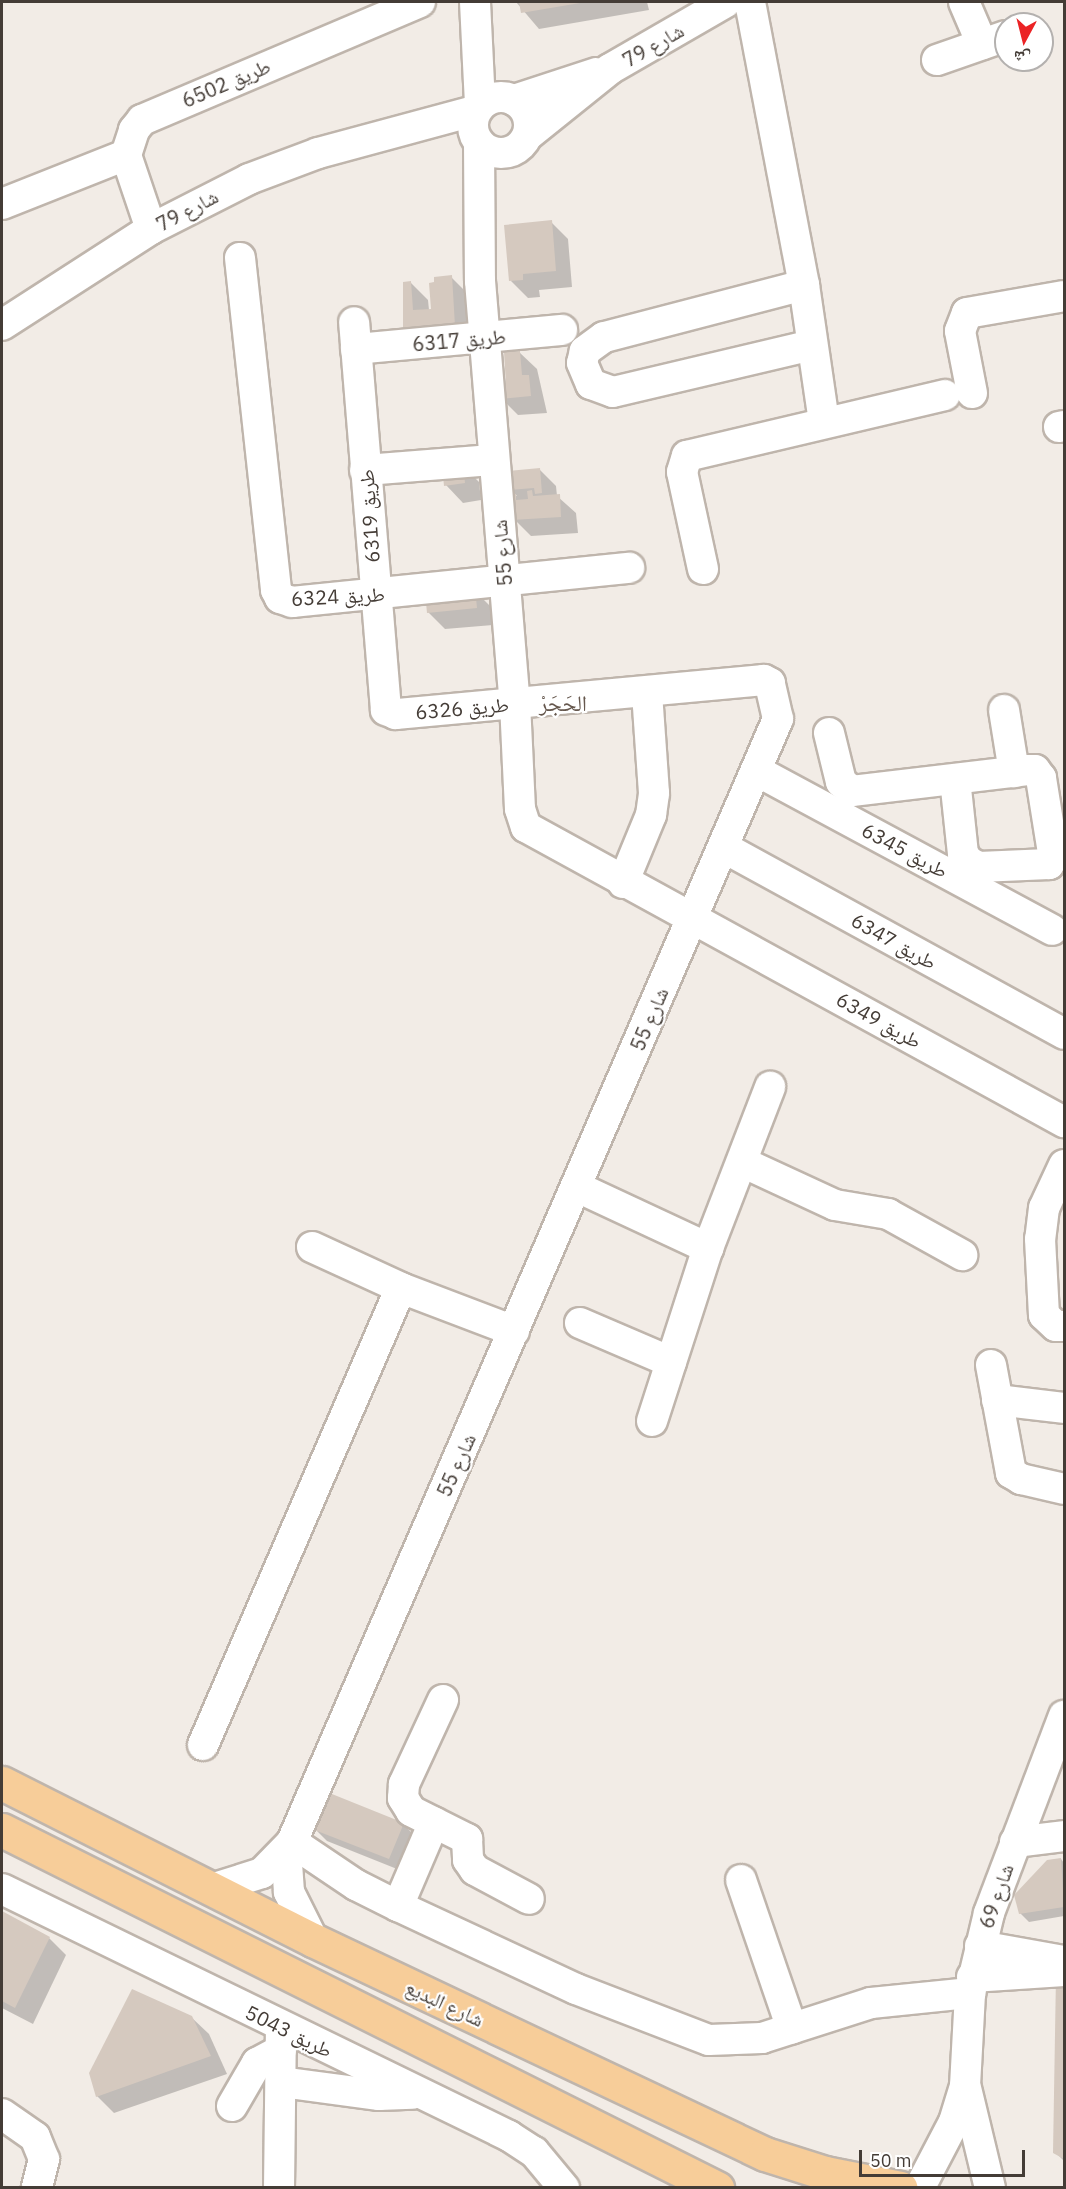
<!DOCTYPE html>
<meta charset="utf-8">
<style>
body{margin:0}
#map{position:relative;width:1066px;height:2189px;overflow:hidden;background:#f2ece6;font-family:"IBM Plex Sans","Noto Naskh Arabic",sans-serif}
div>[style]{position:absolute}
.shadow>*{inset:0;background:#0003}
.building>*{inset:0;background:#d5c9bf}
.roads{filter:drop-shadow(2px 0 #bfb5ac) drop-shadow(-2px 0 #bfb5ac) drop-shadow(0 2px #bfb5ac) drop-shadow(0 -2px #bfb5ac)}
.minor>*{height:30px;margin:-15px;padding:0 15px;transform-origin:15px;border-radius:15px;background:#fff}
.minor>.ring{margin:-15px;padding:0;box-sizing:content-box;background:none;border:30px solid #fff;border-radius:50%}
.major>*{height:33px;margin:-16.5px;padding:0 16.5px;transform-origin:16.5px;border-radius:16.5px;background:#f7cd99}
span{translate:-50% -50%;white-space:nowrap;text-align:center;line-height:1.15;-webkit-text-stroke:4.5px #fff;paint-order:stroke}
.street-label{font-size:20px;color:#443c36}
.quarter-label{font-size:22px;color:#66584e}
.frame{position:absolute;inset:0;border:3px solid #443c36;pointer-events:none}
.north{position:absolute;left:994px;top:12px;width:60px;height:60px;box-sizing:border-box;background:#fff;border:2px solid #b4b1af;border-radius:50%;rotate:187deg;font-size:16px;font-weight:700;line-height:24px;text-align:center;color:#443c36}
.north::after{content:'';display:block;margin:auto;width:21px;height:27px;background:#eb2325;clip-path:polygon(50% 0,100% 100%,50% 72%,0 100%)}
.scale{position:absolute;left:859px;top:2150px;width:166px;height:27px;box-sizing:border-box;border:3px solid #443c36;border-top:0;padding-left:8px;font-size:18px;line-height:21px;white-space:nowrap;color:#443c36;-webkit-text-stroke:4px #fff;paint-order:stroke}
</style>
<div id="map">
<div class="shadow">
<i style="clip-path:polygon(516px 2px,647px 2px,649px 10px,539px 29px)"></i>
<i style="clip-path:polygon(551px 222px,568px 239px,572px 287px,539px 290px,540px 297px,528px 298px,511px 281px)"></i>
<i style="clip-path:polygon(451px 277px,468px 294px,472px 343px,404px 330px,411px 283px,428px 300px,429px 310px,433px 310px)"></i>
<i style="clip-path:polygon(519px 352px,537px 369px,547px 413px,518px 415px,501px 398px)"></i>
<i style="clip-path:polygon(462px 465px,479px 482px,481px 500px,463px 503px,446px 485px)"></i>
<i style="clip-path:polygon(539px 469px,556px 486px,557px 496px,576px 513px,578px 533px,531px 536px,514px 519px,512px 496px,517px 496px,511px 490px)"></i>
<i style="clip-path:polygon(474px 590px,491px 607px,493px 625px,445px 629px,428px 612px)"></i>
<i style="clip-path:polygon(403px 1824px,416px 1837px,402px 1871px,327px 1841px,314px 1828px)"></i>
<i style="clip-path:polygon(1061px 1859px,1064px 1863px,1064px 1916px,1029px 1922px,1020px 1913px)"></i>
<i style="clip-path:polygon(2px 1913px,49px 1938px,66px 1955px,33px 2024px,2px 2008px)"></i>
<i style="clip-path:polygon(1064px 1975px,1064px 2161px,1055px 2152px)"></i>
<i style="clip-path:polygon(191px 2017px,209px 2034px,227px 2074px,114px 2113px,97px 2096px)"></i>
</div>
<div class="building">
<i style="clip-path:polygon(519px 2px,580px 2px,580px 3px,521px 13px)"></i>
<i style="clip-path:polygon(552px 220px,556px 271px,523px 274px,523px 280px,509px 281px,504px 225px)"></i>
<i style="clip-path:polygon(452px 275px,455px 326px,403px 330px,403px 282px,411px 281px,413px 310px,431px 309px,429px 283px,434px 282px,434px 277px)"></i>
<i style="clip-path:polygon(520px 351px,522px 375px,529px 375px,531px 396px,499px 399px,498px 385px,506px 385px,504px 352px)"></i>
<i style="clip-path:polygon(463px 464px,465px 483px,444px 486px,442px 466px)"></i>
<i style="clip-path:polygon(540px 468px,542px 493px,535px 494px,534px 488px,509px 490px,507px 471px)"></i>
<i style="clip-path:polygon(532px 490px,533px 496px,560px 494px,561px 517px,512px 520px,511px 495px,516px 494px,516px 500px,528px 499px,527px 491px)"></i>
<i style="clip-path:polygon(475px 588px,477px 608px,427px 613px,425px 592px)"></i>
<i style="clip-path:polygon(327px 1792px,404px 1823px,389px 1859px,312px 1829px)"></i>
<i style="clip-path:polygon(1061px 1858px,1064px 1907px,1019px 1914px,1014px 1895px,1047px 1860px)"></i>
<i style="clip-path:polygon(2px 1911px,50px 1937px,15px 2008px,2px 2001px)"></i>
<i style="clip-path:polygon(1064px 1974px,1064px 2159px,1053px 2153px,1056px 1975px)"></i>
<i style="clip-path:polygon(132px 1989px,192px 2016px,211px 2056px,96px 2097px,89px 2073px)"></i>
</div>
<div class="roads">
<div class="minor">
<i style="left:475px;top:2px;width:104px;rotate:87.2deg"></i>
<i style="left:750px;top:2px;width:288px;rotate:79.2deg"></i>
<i style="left:804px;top:285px;width:138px;rotate:81.7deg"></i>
<i style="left:964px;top:2px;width:46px;rotate:66.8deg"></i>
<i style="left:937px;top:60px;width:73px;rotate:-19.2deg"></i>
<i class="ring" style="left:473px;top:97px;width:26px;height:26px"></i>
<i style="left:514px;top:100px;width:86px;rotate:-18.2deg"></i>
<i style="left:528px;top:135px;width:105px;rotate:-38.8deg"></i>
<i style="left:610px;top:69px;width:134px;rotate:-30deg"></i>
<i style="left:479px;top:143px;width:138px;rotate:89.6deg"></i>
<i style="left:480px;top:281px;width:423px;rotate:85.3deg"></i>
<i style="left:515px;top:703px;width:106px;rotate:87.3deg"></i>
<i style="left:520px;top:809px;width:19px;rotate:72deg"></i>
<i style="left:526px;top:827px;width:614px;rotate:28.74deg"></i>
<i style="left:2px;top:204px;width:133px;rotate:-21.6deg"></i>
<i style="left:151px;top:229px;width:78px;rotate:-108.7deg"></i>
<i style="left:126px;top:155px;width:26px;rotate:-72deg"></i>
<i style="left:134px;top:130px;width:13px;rotate:-51deg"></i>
<i style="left:142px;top:120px;width:302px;rotate:-23deg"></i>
<i style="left:240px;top:258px;width:334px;rotate:83.8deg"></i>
<i style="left:276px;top:590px;width:9px;rotate:63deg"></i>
<i style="left:280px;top:598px;width:13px;rotate:18deg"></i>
<i style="left:292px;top:602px;width:339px;rotate:-5.8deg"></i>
<i style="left:804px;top:285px;width:207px;rotate:165.4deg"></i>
<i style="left:604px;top:337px;width:24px;rotate:144deg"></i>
<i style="left:585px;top:351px;width:12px;rotate:104deg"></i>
<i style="left:582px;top:363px;width:23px;rotate:67deg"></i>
<i style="left:591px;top:384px;width:23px;rotate:20deg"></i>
<i style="left:613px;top:392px;width:204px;rotate:-13.3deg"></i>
<i style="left:2px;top:325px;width:177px;rotate:-32.8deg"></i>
<i style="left:151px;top:229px;width:110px;rotate:-27deg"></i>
<i style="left:249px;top:179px;width:74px;rotate:-20.6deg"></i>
<i style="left:318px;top:153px;width:165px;rotate:-15.1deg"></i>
<i style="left:356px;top:349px;width:207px;rotate:-5.3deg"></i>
<i style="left:972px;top:393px;width:63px;rotate:-101deg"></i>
<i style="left:960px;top:331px;width:19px;rotate:-69deg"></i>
<i style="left:967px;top:313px;width:98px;rotate:-9.9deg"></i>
<i style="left:1059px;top:427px;width:5px;rotate:-11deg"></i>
<i style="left:365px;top:470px;width:128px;rotate:-4.5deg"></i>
<i style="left:703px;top:569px;width:99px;rotate:-102.2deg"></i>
<i style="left:682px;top:472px;width:17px;rotate:-73deg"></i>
<i style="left:687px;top:456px;width:265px;rotate:-13.3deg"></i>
<i style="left:1004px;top:710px;width:63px;rotate:80.8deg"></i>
<i style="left:829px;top:733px;width:50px;rotate:76.2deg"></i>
<i style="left:841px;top:782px;width:14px;rotate:39deg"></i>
<i style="left:852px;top:791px;width:177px;rotate:-6.8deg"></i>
<i style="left:1028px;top:770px;width:7px"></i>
<i style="left:1035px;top:770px;width:10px;rotate:53deg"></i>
<i style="left:1041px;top:778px;width:76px;rotate:80.9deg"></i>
<i style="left:1053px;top:853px;width:12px;rotate:110deg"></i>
<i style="left:1049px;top:864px;width:70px;rotate:177.5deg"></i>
<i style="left:979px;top:867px;width:11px;rotate:-153deg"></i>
<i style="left:969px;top:862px;width:10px;rotate:-127deg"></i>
<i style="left:963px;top:854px;width:75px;rotate:-96.1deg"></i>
<i style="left:757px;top:771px;width:335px;rotate:28.3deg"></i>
<i style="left:723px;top:847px;width:389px;rotate:28.7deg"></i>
<i style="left:623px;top:883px;width:74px;rotate:-67.6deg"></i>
<i style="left:651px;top:815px;width:22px;rotate:-82deg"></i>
<i style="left:654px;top:793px;width:101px;rotate:-94deg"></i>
<i style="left:742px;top:1162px;width:102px;rotate:24.8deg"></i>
<i style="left:835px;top:1205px;width:54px;rotate:9.6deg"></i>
<i style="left:888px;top:1214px;width:85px;rotate:29deg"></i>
<i style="left:1064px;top:1165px;width:47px;rotate:114.9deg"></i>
<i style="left:1044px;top:1208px;width:31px;rotate:97deg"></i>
<i style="left:1040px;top:1239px;width:76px;rotate:87deg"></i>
<i style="left:1044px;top:1315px;width:16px;rotate:43deg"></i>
<i style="left:1056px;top:1326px;width:8px"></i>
<i style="left:577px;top:1187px;width:145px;rotate:25deg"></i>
<i style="left:312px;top:1247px;width:98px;rotate:24.7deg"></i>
<i style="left:401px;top:1288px;width:121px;rotate:20.8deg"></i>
<i style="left:580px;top:1323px;width:99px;rotate:23.2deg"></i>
<i style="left:991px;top:1365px;width:110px;rotate:79.5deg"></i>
<i style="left:1011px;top:1473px;width:12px;rotate:31deg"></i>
<i style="left:1021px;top:1479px;width:44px;rotate:13.1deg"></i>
<i style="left:997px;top:1400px;width:67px;rotate:6.8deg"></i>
<i style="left:652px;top:1421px;width:182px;rotate:-72.1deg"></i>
<i style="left:708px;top:1248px;width:173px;rotate:-68.9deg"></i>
<i style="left:443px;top:1700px;width:93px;rotate:114.9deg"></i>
<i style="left:404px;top:1784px;width:14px;rotate:94deg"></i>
<i style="left:403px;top:1798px;width:15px;rotate:58deg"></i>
<i style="left:411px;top:1811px;width:63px;rotate:26.6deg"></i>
<i style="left:467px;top:1839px;width:21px;rotate:87deg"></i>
<i style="left:468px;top:1860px;width:12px;rotate:55deg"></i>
<i style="left:475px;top:1870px;width:61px;rotate:28.2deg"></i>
<i style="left:203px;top:1745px;width:498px;rotate:-66.6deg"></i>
<i style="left:292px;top:1842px;width:77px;rotate:33.9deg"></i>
<i style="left:356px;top:1885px;width:47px;rotate:26.6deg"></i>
<i style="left:398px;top:1906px;width:196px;rotate:25deg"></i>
<i style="left:576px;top:1989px;width:142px;rotate:21deg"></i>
<i style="left:709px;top:2040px;width:53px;rotate:-2.2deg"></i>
<i style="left:762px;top:2038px;width:114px;rotate:-17.8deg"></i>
<i style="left:871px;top:2003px;width:100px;rotate:-5.8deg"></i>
<i style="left:1015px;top:1842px;width:49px;rotate:-7deg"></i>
<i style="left:741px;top:1880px;width:157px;rotate:71.1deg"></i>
<i style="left:2px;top:1889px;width:564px;rotate:25.97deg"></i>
<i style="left:509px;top:2136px;width:30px;rotate:33deg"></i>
<i style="left:534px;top:2152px;width:47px;rotate:50.2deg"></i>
<i style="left:211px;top:1889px;width:53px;rotate:-17.4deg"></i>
<i style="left:262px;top:1873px;width:43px;rotate:-45.9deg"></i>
<i style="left:398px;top:1906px;width:91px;rotate:-66.8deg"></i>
<i style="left:313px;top:1940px;width:54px;rotate:-116.6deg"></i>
<i style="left:289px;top:1892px;width:27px;rotate:-94deg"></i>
<i style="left:287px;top:1865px;width:24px;rotate:-78deg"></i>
<i style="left:292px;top:1842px;width:1224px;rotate:-66.6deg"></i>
<i style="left:778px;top:719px;width:37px;rotate:-103deg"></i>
<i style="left:770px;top:683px;width:7px;rotate:-153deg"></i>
<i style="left:764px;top:680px;width:370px;rotate:174.7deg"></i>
<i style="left:396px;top:714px;width:11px;rotate:-158deg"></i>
<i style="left:386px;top:710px;width:389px;rotate:-94.7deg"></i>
<i style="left:980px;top:1946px;width:85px;rotate:10.1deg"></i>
<i style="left:972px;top:1977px;width:92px;rotate:-3.7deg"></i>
<i style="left:281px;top:2082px;width:99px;rotate:7.6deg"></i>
<i style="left:379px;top:2095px;width:33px;rotate:-2deg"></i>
<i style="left:966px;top:2088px;width:103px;rotate:76.5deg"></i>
<i style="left:232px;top:2106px;width:50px;rotate:-59.8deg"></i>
<i style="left:257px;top:2063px;width:27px;rotate:-28deg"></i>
<i style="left:2px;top:2114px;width:40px;rotate:34.9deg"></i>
<i style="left:35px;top:2137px;width:24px;rotate:68deg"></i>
<i style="left:44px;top:2159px;width:30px;rotate:104deg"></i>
<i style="left:920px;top:2187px;width:73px;rotate:-62.4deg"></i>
<i style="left:954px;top:2122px;width:38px;rotate:-73deg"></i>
<i style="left:965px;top:2086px;width:93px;rotate:-86.9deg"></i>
<i style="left:970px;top:1993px;width:82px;rotate:-76.6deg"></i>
<i style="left:989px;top:1913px;width:211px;rotate:-69.2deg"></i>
<i style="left:279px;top:2188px;width:161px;rotate:-89.3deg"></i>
</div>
<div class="major">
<i style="left:2px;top:1783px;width:348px;rotate:26.8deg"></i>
<i style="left:313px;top:1940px;width:500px;rotate:25.34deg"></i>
<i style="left:765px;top:2154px;width:63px;rotate:17.6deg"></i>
<i style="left:825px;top:2173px;width:77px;rotate:11.2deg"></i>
<i style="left:2px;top:1830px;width:800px;rotate:26.6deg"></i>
</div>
</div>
<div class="street-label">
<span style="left:653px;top:45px;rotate:-30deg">شارع 79</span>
<span style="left:226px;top:83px;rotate:-23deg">طريق 6502</span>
<span style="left:187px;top:210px;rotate:-28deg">شارع 79</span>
<span style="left:459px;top:340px;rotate:-5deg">طريق 6317</span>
<span style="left:369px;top:516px;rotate:-94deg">طريق 6319</span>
<span style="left:502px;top:553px;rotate:-95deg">شارع 55</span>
<span style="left:338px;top:596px;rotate:-3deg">طريق 6324</span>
<span style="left:462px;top:708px;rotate:-5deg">طريق 6326</span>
<span style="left:905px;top:850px;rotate:28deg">طريق 6345</span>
<span style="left:894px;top:941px;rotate:29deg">طريق 6347</span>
<span style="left:649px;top:1019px;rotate:-67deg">شارع 55</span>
<span style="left:879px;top:1020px;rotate:29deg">طريق 6349</span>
<span style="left:456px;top:1465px;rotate:-66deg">شارع 55</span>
<span style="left:996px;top:1896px;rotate:-71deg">شارع 69</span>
<span style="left:445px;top:2003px;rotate:25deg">شارع البديع</span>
<span style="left:289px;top:2031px;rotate:26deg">طريق 5043</span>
</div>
<div class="quarter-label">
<span style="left:563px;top:703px">الحَجَرْ</span>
</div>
<div class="frame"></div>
<div class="north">ش</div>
<div class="scale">50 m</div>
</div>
